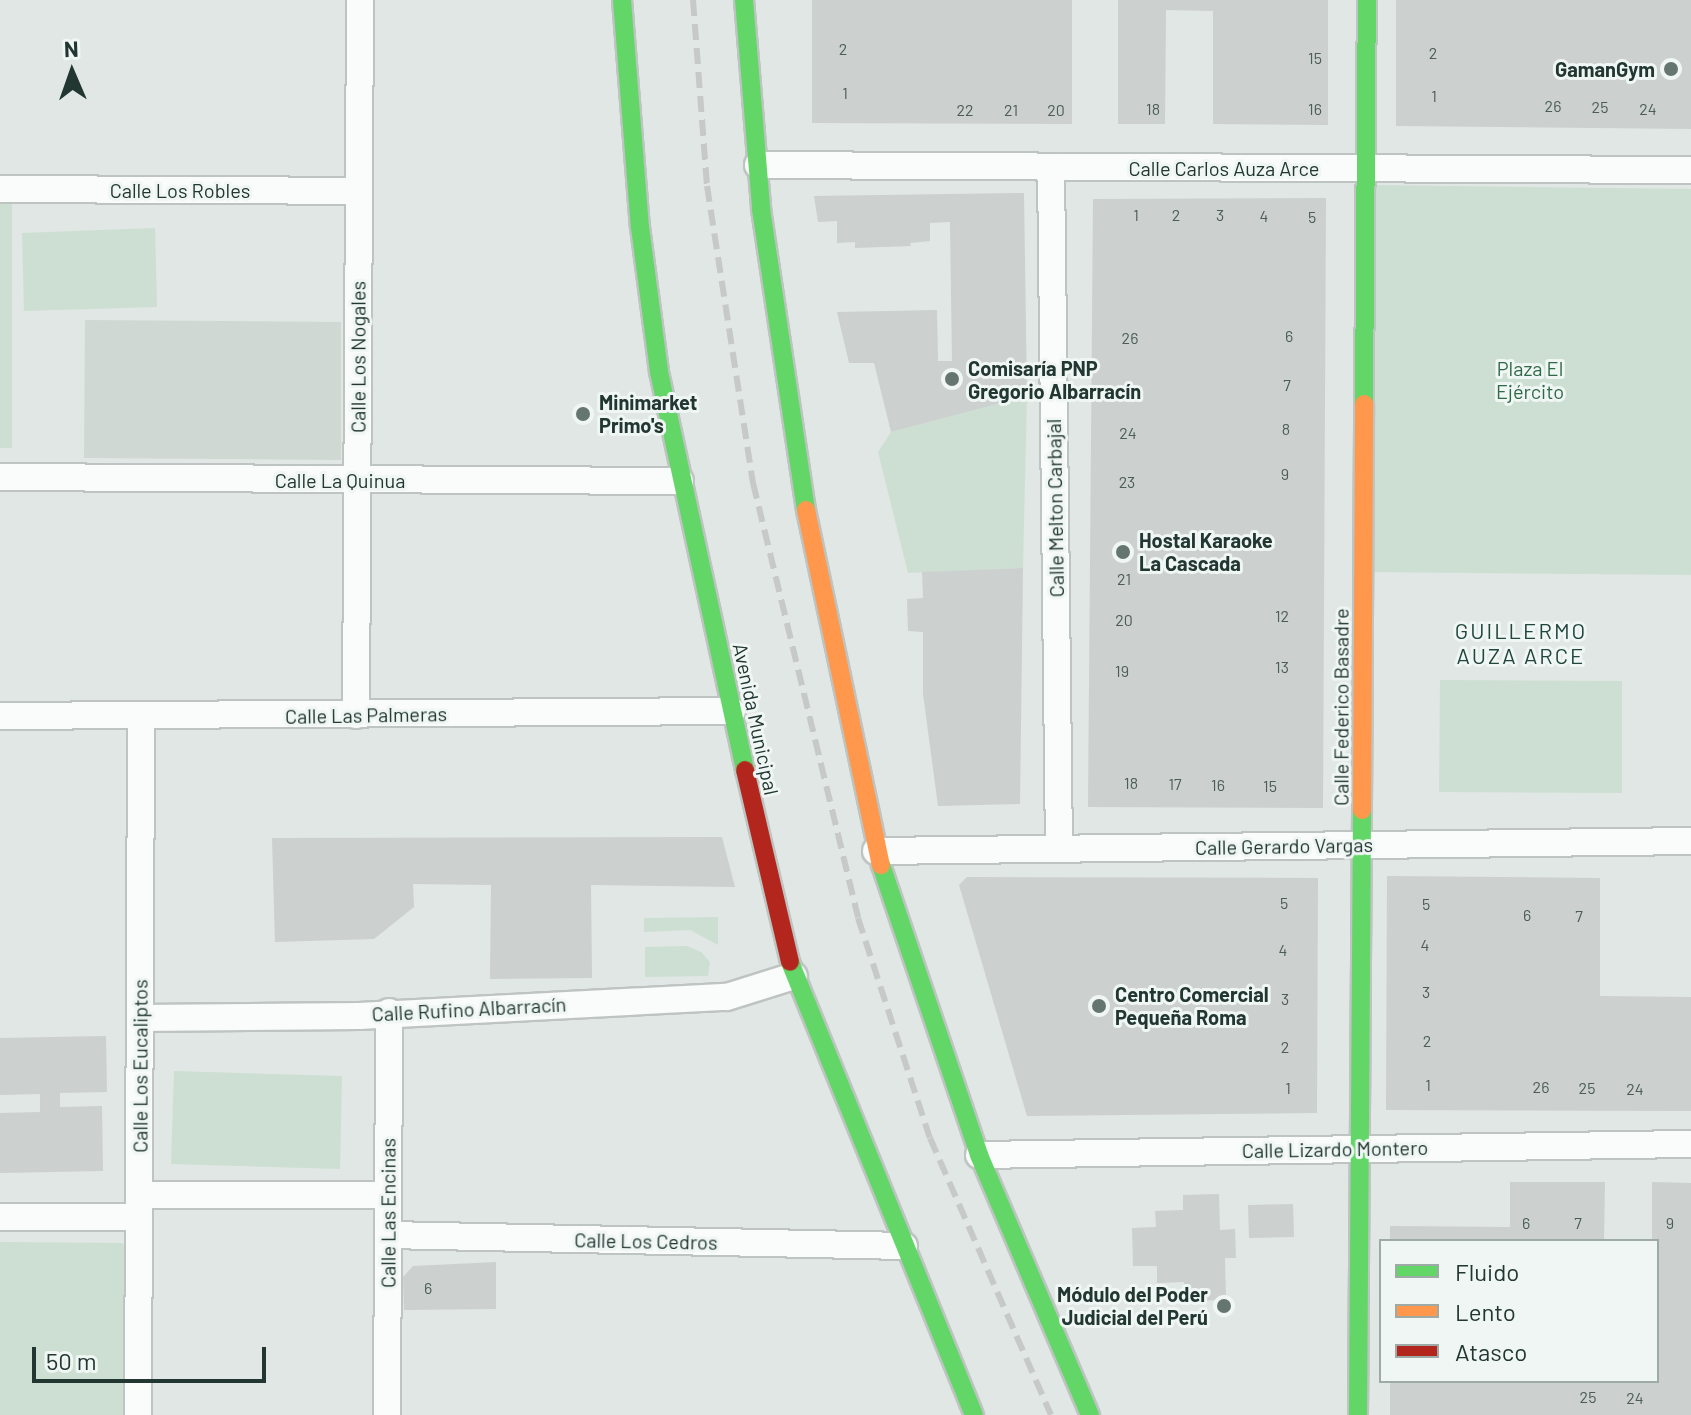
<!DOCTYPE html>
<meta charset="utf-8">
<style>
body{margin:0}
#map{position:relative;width:1691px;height:1415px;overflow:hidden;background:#e1e7e4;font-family:Barlow,sans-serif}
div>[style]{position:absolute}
.built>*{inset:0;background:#d0d8d4}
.green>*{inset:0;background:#ccdfd2}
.building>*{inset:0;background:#ccd0cf}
.roads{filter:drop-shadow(2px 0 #bec4c1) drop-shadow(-2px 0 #bec4c1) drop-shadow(0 2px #bec4c1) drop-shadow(0 -2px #bec4c1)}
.street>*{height:26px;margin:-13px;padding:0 13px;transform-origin:13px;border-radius:13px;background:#fafbfb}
.fast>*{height:18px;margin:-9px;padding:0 9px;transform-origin:9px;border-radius:9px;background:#63d668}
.slow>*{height:18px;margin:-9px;padding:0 9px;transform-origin:9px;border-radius:9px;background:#ff974d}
.jam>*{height:18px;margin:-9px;padding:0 9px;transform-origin:9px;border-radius:9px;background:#b3261e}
.rail>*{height:6px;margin-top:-3px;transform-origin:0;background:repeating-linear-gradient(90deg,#c6c9c8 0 16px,transparent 0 24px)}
.dots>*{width:22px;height:22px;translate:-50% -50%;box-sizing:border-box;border:4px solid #eff6f3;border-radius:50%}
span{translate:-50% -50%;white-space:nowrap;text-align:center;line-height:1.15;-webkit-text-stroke:6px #eff6f3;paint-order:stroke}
.number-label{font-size:16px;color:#4c5d59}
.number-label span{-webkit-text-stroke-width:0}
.poi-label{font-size:20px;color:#223732;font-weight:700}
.right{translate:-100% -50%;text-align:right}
.left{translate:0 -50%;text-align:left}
.street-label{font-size:20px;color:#223732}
.park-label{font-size:20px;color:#316948}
.neighbourhood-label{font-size:22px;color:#20463e;letter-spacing:2px}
.legend{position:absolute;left:1379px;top:1239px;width:280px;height:144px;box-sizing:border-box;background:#eff6f3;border:2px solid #9daaa6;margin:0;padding:10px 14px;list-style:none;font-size:24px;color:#223732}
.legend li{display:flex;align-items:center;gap:16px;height:40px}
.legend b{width:40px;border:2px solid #9daaa6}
.north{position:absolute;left:32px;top:32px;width:80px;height:80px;-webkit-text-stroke:6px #eff6f3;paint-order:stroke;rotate:358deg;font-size:22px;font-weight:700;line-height:32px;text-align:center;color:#223732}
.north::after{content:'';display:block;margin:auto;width:28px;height:36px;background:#223732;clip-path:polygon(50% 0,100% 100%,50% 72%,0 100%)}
.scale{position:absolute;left:32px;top:1347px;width:234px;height:36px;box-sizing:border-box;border:4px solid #223732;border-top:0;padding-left:10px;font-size:24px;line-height:28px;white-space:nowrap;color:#223732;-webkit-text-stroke:6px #eff6f3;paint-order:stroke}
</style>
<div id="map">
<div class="built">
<i style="clip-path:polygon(85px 320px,341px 322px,341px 460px,84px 458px)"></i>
</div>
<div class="green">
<i style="clip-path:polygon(1372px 185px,1691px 189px,1691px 575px,1367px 572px)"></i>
<i style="clip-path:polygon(0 197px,12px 197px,12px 448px,0 448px)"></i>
<i style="clip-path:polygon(155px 228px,157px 307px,24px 311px,22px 233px)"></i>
<i style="clip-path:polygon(1027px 396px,1023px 568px,908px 573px,878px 452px,891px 432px)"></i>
<i style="clip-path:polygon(1440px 680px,1622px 681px,1622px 793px,1439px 792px)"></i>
<i style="clip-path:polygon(718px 917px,718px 945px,690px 930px,644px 932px,644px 918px)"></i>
<i style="clip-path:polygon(687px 946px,701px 952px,710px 962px,708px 976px,645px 977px,645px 947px)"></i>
<i style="clip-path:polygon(174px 1071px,342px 1076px,340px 1169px,171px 1164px)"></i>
<i style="clip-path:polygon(0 1242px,122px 1243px,129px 1250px,126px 1415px,0 1415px)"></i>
</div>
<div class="building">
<i style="clip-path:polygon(812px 0,1072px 0,1072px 124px,812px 123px)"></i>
<i style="clip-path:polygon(1118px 0,1328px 0,1328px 125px,1213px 124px,1213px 11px,1166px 10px,1165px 124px,1118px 124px)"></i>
<i style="clip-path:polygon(1396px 0,1691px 0,1691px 129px,1396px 126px)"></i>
<i style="clip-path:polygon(1024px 193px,1027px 396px,891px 432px,874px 363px,849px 363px,837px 312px,937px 310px,938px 361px,952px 361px,950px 222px,930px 223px,930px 241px,910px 243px,911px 246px,855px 248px,855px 242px,837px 243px,837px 221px,818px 222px,814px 196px)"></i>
<i style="clip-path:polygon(1326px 198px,1323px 808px,1088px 807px,1093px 199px)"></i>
<i style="clip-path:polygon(1023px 568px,1020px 804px,938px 806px,923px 694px,923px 632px,908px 631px,907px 599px,923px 598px,922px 572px)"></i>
<i style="clip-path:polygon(722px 837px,735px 887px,591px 885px,592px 978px,490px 979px,491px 885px,413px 884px,414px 907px,374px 939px,275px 942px,272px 838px)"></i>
<i style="clip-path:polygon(1387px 876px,1600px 878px,1600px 996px,1691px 997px,1691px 1111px,1386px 1110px)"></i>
<i style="clip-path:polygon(967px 877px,1318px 878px,1317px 1113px,1027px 1116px,959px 885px)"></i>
<i style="clip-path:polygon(106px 1036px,107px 1092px,60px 1093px,60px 1107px,102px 1106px,103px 1171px,0 1173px,0 1113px,40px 1112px,40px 1094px,0 1095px,0 1038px)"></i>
<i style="clip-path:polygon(1510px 1182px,1605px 1182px,1604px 1241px,1390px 1241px,1390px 1226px,1510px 1227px)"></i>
<i style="clip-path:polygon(1652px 1182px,1691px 1183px,1691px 1415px,1390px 1415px,1390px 1381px,1657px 1381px,1657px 1241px,1652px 1241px)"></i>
<i style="clip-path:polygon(1219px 1194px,1220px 1230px,1235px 1229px,1236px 1258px,1225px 1258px,1226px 1300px,1184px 1301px,1184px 1282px,1157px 1283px,1157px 1266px,1133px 1266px,1132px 1228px,1156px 1227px,1155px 1211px,1183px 1210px,1183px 1195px)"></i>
<i style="clip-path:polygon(1293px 1204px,1294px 1237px,1249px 1238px,1248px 1205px)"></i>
<i style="clip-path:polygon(496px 1262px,496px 1309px,404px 1310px,403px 1277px,413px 1266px)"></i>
</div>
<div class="roads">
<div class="street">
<i style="left:758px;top:165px;width:933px;rotate:0.31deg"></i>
<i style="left:1051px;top:167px;width:682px;rotate:89.33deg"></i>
<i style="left:0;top:189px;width:359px;rotate:0.3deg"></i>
<i style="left:0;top:477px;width:680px;rotate:0.34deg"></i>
<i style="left:356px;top:715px;width:715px;rotate:-89.68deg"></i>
<i style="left:0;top:716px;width:732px;rotate:-0.39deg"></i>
<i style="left:876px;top:851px;width:815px;rotate:-0.7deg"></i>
<i style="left:140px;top:1018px;width:219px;rotate:-0.5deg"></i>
<i style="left:359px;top:1016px;width:368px;rotate:-3deg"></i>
<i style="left:727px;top:997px;width:70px;rotate:-17.4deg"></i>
<i style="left:979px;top:1155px;width:712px;rotate:-0.89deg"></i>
<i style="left:139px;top:1195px;width:249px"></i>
<i style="left:0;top:1217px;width:139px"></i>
<i style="left:388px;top:1235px;width:516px;rotate:1.22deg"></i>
<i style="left:138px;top:1415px;width:699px;rotate:-89.75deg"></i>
<i style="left:387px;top:1415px;width:403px;rotate:-89.7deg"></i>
</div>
<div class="fast">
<i style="left:622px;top:0;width:228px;rotate:85.5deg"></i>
<i style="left:640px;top:227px;width:146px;rotate:82.5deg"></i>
<i style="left:659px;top:372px;width:407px;rotate:77.8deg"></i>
<i style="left:744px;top:0;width:210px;rotate:85.3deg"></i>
<i style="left:761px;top:209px;width:304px;rotate:81.5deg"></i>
<i style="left:1364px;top:404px;width:404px;rotate:-89.6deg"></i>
<i style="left:881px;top:865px;width:306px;rotate:71.3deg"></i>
<i style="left:979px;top:1155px;width:283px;rotate:66.9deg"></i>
<i style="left:790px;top:962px;width:489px;rotate:67.9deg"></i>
<i style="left:1358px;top:1415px;width:605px;rotate:-89.62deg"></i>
</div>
<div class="slow">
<i style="left:806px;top:510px;width:363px;rotate:78.1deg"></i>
<i style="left:1362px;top:810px;width:406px;rotate:-89.7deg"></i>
</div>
<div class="jam">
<i style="left:745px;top:770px;width:197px;rotate:76.8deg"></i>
</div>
</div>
<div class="rail">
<i style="left:693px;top:0;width:187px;rotate:85.7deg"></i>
<i style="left:707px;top:186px;width:301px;rotate:81.2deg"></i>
<i style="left:753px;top:483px;width:447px;rotate:76.4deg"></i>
<i style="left:858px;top:918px;width:231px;rotate:71.9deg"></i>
<i style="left:930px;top:1138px;width:302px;rotate:66.4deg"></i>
</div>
<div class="dots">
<i style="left:1671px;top:69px;background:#657570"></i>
<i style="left:952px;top:379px;background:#657570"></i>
<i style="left:583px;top:414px;background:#657570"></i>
<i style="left:1123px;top:552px;background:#657570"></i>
<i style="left:1099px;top:1006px;background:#657570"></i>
<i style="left:1224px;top:1306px;background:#657570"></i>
</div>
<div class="number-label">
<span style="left:843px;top:49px">2</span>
<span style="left:1433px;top:53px">2</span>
<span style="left:1315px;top:58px">15</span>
<span style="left:845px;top:93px">1</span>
<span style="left:1434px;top:96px">1</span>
<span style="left:1553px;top:106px">26</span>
<span style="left:1600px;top:107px">25</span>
<span style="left:1153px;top:109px">18</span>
<span style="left:1315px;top:109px">16</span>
<span style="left:1648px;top:109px">24</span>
<span style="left:965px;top:110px">22</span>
<span style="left:1011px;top:110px">21</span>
<span style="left:1056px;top:110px">20</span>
<span style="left:1136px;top:215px">1</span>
<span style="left:1176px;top:215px">2</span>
<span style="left:1220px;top:215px">3</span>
<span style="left:1264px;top:216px">4</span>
<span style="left:1312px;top:217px">5</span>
<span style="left:1289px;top:336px">6</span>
<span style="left:1130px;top:338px">26</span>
<span style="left:1287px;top:385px">7</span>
<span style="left:1286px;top:429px">8</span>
<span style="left:1128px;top:433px">24</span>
<span style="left:1285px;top:474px">9</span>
<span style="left:1127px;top:482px">23</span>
<span style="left:1124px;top:579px">21</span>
<span style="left:1282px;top:616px">12</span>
<span style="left:1124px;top:620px">20</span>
<span style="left:1282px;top:667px">13</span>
<span style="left:1122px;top:671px">19</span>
<span style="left:1131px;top:783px">18</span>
<span style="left:1175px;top:784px">17</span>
<span style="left:1218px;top:785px">16</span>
<span style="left:1270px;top:786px">15</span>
<span style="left:1284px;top:903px">5</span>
<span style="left:1426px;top:904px">5</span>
<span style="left:1527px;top:915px">6</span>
<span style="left:1579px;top:916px">7</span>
<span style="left:1425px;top:945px">4</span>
<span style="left:1283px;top:950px">4</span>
<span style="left:1426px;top:992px">3</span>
<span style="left:1285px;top:999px">3</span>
<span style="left:1427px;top:1041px">2</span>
<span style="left:1285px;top:1047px">2</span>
<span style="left:1428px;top:1085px">1</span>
<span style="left:1541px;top:1087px">26</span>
<span style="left:1288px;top:1088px">1</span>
<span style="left:1587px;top:1088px">25</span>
<span style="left:1635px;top:1089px">24</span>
<span style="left:1526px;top:1223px">6</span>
<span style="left:1578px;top:1223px">7</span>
<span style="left:1670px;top:1223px">9</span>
<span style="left:428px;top:1288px">6</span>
<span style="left:1588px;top:1397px">25</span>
<span style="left:1635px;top:1398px">24</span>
</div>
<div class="poi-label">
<span class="right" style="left:1655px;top:69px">GamanGym</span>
<span class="left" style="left:968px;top:380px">Comisaría PNP<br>Gregorio Albarracín</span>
<span class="left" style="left:599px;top:414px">Minimarket<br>Primo's</span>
<span class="left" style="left:1139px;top:552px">Hostal Karaoke<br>La Cascada</span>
<span class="left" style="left:1115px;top:1006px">Centro Comercial<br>Pequeña Roma</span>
<span class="right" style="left:1208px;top:1306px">Módulo del Poder<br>Judicial del Perú</span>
</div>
<div class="street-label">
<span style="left:1224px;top:168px">Calle Carlos Auza Arce</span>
<span style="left:180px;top:190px">Calle Los Robles</span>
<span style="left:358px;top:357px;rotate:-90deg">Calle Los Nogales</span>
<span style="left:340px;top:480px">Calle La Quinua</span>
<span style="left:1055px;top:508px;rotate:-91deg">Calle Melton Carbajal</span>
<span style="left:1341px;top:707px;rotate:-90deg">Calle Federico Basadre</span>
<span style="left:366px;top:715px;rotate:-1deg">Calle Las Palmeras</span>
<span style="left:756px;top:719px;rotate:78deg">Avenida Municipal</span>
<span style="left:1284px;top:846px;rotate:-1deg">Calle Gerardo Vargas</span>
<span style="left:469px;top:1009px;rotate:-3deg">Calle Rufino Albarracín</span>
<span style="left:140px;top:1066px;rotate:-90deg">Calle Los Eucaliptos</span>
<span style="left:1335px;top:1149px;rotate:-1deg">Calle Lizardo Montero</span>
<span style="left:388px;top:1213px;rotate:-90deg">Calle Las Encinas</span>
<span style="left:646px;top:1241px;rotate:1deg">Calle Los Cedros</span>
</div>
<div class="park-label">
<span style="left:1530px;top:380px">Plaza El<br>Ejército</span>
</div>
<div class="neighbourhood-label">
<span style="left:1521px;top:643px">GUILLERMO<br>AUZA ARCE</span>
</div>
<ul class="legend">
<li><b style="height:10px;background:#63d668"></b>Fluido</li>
<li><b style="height:10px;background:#ff974d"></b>Lento</li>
<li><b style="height:10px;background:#b3261e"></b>Atasco</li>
</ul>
<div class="north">N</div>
<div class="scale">50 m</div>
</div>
